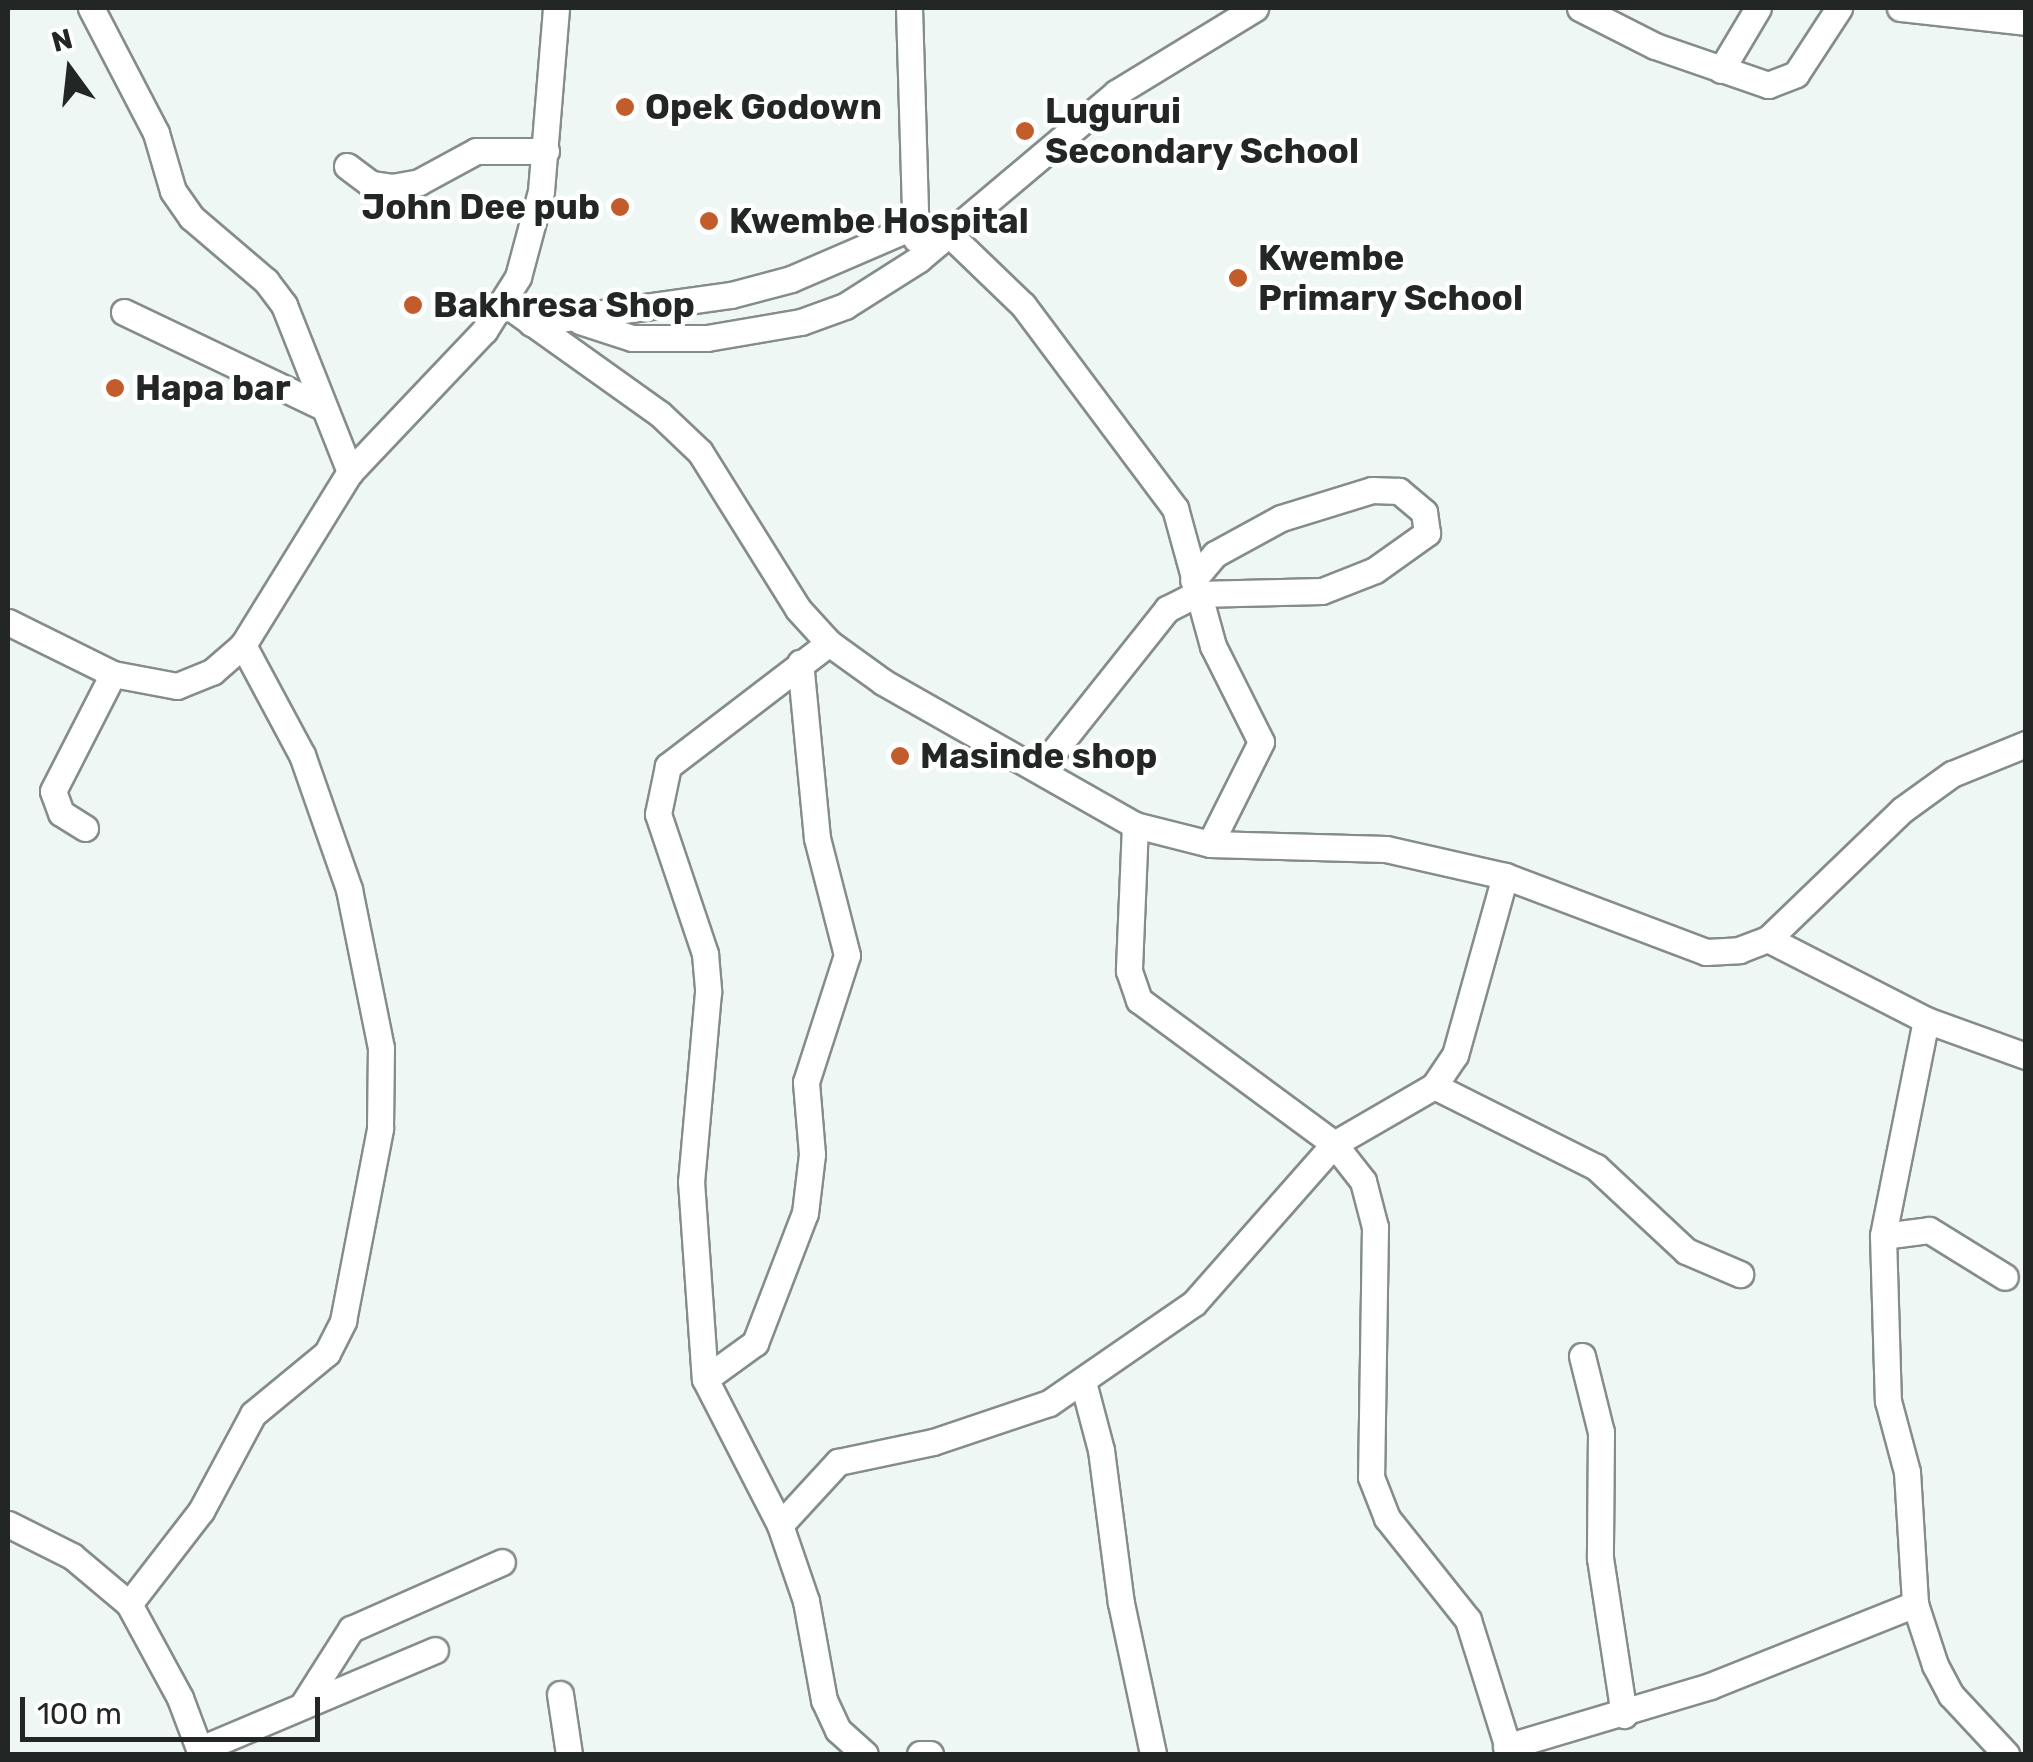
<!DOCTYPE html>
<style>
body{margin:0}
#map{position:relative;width:2033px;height:1762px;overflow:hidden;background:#eef7f3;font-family:Rubik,sans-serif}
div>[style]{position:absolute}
.roads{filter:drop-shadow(2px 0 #858d89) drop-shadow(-2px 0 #858d89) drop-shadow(0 2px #858d89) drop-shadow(0 -2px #858d89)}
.minor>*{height:25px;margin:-12.5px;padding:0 12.5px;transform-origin:12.5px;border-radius:12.5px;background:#fff}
.dots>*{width:28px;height:28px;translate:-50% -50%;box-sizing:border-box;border:5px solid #fff;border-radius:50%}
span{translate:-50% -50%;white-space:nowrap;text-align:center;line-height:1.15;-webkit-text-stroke:9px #fff;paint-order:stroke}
.poi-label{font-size:35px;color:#222624;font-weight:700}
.left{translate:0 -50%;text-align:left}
.right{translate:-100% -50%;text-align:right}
.frame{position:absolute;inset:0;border:10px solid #222624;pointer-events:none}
.north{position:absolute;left:20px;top:20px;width:100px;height:100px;-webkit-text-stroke:8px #fff;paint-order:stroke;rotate:345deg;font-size:28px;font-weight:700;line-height:40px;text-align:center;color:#222624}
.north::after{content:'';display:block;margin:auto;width:35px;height:45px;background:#222624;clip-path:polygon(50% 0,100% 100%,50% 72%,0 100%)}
.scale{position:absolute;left:20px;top:1697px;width:300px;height:45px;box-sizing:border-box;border:5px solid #222624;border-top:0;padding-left:12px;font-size:30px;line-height:35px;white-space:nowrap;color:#222624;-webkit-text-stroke:8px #fff;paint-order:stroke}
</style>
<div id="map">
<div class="roads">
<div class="minor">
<i style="left:91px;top:8px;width:141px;rotate:62.5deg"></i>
<i style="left:156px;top:133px;width:60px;rotate:73.7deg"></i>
<i style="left:173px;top:191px;width:32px;rotate:55deg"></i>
<i style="left:191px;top:217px;width:99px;rotate:40.5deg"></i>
<i style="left:266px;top:281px;width:30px;rotate:53deg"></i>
<i style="left:284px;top:305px;width:180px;rotate:68.4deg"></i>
<i style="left:909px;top:8px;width:231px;rotate:88.3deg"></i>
<i style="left:1580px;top:8px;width:84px;rotate:26.9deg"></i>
<i style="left:1655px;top:46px;width:120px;rotate:19deg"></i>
<i style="left:1768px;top:85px;width:30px;rotate:-21deg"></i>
<i style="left:1796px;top:74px;width:79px;rotate:-56.9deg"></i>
<i style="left:1900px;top:8px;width:127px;rotate:6.3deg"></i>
<i style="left:1721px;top:70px;width:72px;rotate:-59.2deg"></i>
<i style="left:347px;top:166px;width:30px;rotate:37deg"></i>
<i style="left:371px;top:184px;width:21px;rotate:8deg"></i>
<i style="left:392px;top:187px;width:27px;rotate:-10deg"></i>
<i style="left:419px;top:182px;width:65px;rotate:-28.5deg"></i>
<i style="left:476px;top:151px;width:70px"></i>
<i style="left:503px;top:302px;width:193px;rotate:35.5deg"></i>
<i style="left:660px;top:414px;width:55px;rotate:43.5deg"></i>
<i style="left:700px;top:452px;width:185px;rotate:58deg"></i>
<i style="left:798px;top:609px;width:46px;rotate:47.6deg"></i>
<i style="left:829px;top:643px;width:67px;rotate:35.8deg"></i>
<i style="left:883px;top:682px;width:290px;rotate:29.6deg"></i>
<i style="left:1135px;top:825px;width:77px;rotate:14.2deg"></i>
<i style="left:1210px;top:844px;width:176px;rotate:1.6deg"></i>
<i style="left:1386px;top:849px;width:122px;rotate:12.8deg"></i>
<i style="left:1505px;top:876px;width:215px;rotate:20.7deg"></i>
<i style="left:1706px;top:952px;width:33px;rotate:-3deg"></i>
<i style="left:1739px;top:950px;width:31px;rotate:-21deg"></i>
<i style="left:1768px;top:939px;width:186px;rotate:-43.9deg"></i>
<i style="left:1902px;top:810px;width:62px;rotate:-35.8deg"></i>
<i style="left:1952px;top:774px;width:80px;rotate:-22.1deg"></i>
<i style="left:124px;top:312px;width:218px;rotate:25.5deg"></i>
<i style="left:580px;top:321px;width:55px;rotate:18.1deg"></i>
<i style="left:632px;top:338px;width:75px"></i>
<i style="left:707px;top:338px;width:95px;rotate:-9.7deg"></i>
<i style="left:801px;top:322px;width:47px;rotate:-20deg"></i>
<i style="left:845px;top:306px;width:88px;rotate:-32.4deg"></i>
<i style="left:919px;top:259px;width:258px;rotate:-40.1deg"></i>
<i style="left:1116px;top:93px;width:163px;rotate:-31.4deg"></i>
<i style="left:531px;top:323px;width:202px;rotate:-8deg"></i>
<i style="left:731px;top:295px;width:62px;rotate:-14.9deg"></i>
<i style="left:791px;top:279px;width:134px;rotate:-23.3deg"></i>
<i style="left:914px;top:226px;width:32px;rotate:9deg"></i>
<i style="left:946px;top:231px;width:107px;rotate:43.9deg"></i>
<i style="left:1023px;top:305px;width:254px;rotate:53.2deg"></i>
<i style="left:1175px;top:508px;width:143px;rotate:74.6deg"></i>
<i style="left:1213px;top:646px;width:107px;rotate:63.4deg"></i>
<i style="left:1261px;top:742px;width:114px;rotate:116.6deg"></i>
<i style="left:8px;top:622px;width:117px;rotate:26.3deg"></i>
<i style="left:113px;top:674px;width:65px;rotate:10.6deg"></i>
<i style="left:177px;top:686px;width:38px;rotate:-22deg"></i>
<i style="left:212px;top:672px;width:41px;rotate:-41.1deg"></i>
<i style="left:243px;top:645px;width:203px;rotate:-58.3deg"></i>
<i style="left:350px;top:472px;width:195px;rotate:-46.5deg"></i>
<i style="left:484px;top:331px;width:64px;rotate:-57.8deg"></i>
<i style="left:518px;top:277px;width:89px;rotate:-75deg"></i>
<i style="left:541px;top:191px;width:184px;rotate:-85.3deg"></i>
<i style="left:829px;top:643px;width:203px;rotate:142.6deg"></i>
<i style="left:668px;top:766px;width:49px;rotate:101.8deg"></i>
<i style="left:658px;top:814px;width:148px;rotate:71.4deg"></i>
<i style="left:705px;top:954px;width:38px;rotate:85deg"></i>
<i style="left:708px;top:992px;width:190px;rotate:95.1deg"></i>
<i style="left:691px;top:1181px;width:198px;rotate:86deg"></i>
<i style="left:705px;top:1379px;width:164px;rotate:62.8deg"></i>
<i style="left:780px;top:1525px;width:80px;rotate:71.1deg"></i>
<i style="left:806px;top:1601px;width:101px;rotate:79.7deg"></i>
<i style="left:824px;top:1700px;width:33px;rotate:65deg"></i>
<i style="left:838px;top:1730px;width:36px;rotate:42deg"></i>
<i style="left:1039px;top:770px;width:206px;rotate:-51.5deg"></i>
<i style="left:1167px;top:609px;width:34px;rotate:-27deg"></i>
<i style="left:1197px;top:594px;width:125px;rotate:-1.4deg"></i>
<i style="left:1322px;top:591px;width:57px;rotate:-21.6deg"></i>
<i style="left:1375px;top:570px;width:64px;rotate:-35.4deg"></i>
<i style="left:1427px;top:533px;width:21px;rotate:-98deg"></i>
<i style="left:1424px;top:512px;width:33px;rotate:-140deg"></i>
<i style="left:1399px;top:491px;width:27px;rotate:-178deg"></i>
<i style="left:1372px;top:490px;width:95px;rotate:162.9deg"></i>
<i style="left:1281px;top:518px;width:75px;rotate:151.4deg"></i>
<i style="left:1215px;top:554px;width:34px;rotate:130deg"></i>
<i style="left:1135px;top:825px;width:146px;rotate:92.4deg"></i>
<i style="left:1129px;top:971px;width:31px;rotate:71deg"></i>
<i style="left:1139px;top:1000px;width:242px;rotate:36.4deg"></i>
<i style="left:1334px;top:1144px;width:47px;rotate:51.9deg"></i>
<i style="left:1363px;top:1181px;width:48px;rotate:75.4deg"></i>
<i style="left:1375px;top:1227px;width:250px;rotate:90.9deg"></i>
<i style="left:1371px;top:1477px;width:44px;rotate:68.7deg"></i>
<i style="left:1387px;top:1518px;width:130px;rotate:51.5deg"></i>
<i style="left:1468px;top:1620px;width:140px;rotate:72.6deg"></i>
<i style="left:85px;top:828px;width:28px;rotate:-148deg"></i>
<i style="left:61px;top:813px;width:23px;rotate:-110deg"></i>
<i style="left:53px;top:791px;width:131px;rotate:-62.9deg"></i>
<i style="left:1768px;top:939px;width:178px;rotate:27.1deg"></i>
<i style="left:1926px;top:1020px;width:106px;rotate:19.8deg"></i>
<i style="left:1926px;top:1020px;width:220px;rotate:101.3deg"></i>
<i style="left:1883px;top:1236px;width:165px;rotate:88.3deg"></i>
<i style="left:1888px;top:1401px;width:73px;rotate:75deg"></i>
<i style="left:1907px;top:1472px;width:132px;rotate:86.5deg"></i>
<i style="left:1915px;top:1604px;width:64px;rotate:71.8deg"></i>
<i style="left:1935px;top:1665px;width:34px;rotate:62deg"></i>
<i style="left:1951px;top:1695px;width:81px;rotate:47deg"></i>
<i style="left:1434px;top:1086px;width:181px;rotate:26.6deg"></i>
<i style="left:1596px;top:1167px;width:123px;rotate:43deg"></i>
<i style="left:1686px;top:1251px;width:59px;rotate:23.1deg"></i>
<i style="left:1883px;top:1236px;width:46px;rotate:-7.4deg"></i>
<i style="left:1929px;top:1230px;width:89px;rotate:31.7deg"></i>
<i style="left:1582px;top:1356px;width:78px;rotate:76deg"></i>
<i style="left:1601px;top:1432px;width:126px;rotate:90.5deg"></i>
<i style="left:1600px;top:1558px;width:159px;rotate:81.3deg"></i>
<i style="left:705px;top:1379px;width:62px;rotate:-35.8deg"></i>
<i style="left:755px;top:1343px;width:139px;rotate:-69deg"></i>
<i style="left:805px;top:1213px;width:59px;rotate:-83.2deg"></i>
<i style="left:812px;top:1154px;width:72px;rotate:-94.8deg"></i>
<i style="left:806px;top:1082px;width:133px;rotate:-72.1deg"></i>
<i style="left:847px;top:955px;width:121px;rotate:-104.4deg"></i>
<i style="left:817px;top:838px;width:176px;rotate:-95.5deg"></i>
<i style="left:1083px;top:1382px;width:70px;rotate:75.2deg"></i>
<i style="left:1101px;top:1450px;width:154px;rotate:82.6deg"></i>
<i style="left:1121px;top:1603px;width:154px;rotate:78deg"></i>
<i style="left:8px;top:1524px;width:72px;rotate:26.6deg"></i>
<i style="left:72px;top:1556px;width:75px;rotate:40.1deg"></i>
<i style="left:129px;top:1604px;width:107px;rotate:61.5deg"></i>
<i style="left:180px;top:1698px;width:60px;rotate:69.4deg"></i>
<i style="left:780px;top:1525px;width:86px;rotate:-47.4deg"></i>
<i style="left:838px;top:1462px;width:97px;rotate:-11.9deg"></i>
<i style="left:933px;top:1442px;width:122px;rotate:-18.6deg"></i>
<i style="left:1049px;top:1403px;width:176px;rotate:-34.6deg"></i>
<i style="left:1194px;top:1303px;width:212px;rotate:-48.6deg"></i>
<i style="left:1334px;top:1144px;width:116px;rotate:-30.1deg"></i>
<i style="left:1434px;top:1086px;width:37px;rotate:-56deg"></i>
<i style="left:1455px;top:1055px;width:186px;rotate:-74.4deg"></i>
<i style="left:129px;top:1604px;width:118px;rotate:-52.3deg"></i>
<i style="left:201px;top:1511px;width:110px;rotate:-61.8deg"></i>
<i style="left:253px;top:1414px;width:96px;rotate:-39.5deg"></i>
<i style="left:327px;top:1353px;width:36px;rotate:-63deg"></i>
<i style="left:343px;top:1321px;width:197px;rotate:-79.1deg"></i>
<i style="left:380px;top:1128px;width:80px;rotate:-89.3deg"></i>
<i style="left:381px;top:1048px;width:162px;rotate:-101.4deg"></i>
<i style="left:349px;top:889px;width:142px;rotate:-109.3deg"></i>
<i style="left:302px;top:755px;width:125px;rotate:-118.2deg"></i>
<i style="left:560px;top:1694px;width:61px;rotate:81.5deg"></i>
<i style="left:304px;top:1703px;width:88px;rotate:-57.6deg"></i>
<i style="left:351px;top:1629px;width:165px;rotate:-23.9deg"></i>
<i style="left:1506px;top:1747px;width:213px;rotate:-16.6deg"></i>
<i style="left:1710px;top:1686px;width:221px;rotate:-21.8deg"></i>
<i style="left:201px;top:1749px;width:254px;rotate:-22.9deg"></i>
<i style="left:920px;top:1754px;width:10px"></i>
</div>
</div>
<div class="dots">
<i style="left:625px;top:107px;background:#c25d2b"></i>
<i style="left:1025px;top:131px;background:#c25d2b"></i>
<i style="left:620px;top:207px;background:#c25d2b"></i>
<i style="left:709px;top:221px;background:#c25d2b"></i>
<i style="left:1238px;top:278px;background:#c25d2b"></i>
<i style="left:413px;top:305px;background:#c25d2b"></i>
<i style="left:115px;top:388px;background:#c25d2b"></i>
<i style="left:900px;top:756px;background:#c25d2b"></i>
</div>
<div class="poi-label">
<span class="left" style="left:645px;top:107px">Opek Godown</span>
<span class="left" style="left:1045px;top:131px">Lugurui<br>Secondary School</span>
<span class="right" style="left:600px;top:207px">John Dee pub</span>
<span class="left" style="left:729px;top:221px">Kwembe Hospital</span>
<span class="left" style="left:1258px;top:278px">Kwembe<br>Primary School</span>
<span class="left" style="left:433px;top:305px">Bakhresa Shop</span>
<span class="left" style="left:135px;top:388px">Hapa bar</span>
<span class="left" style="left:920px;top:756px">Masinde shop</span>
</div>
<div class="frame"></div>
<div class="north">N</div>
<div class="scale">100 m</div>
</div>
